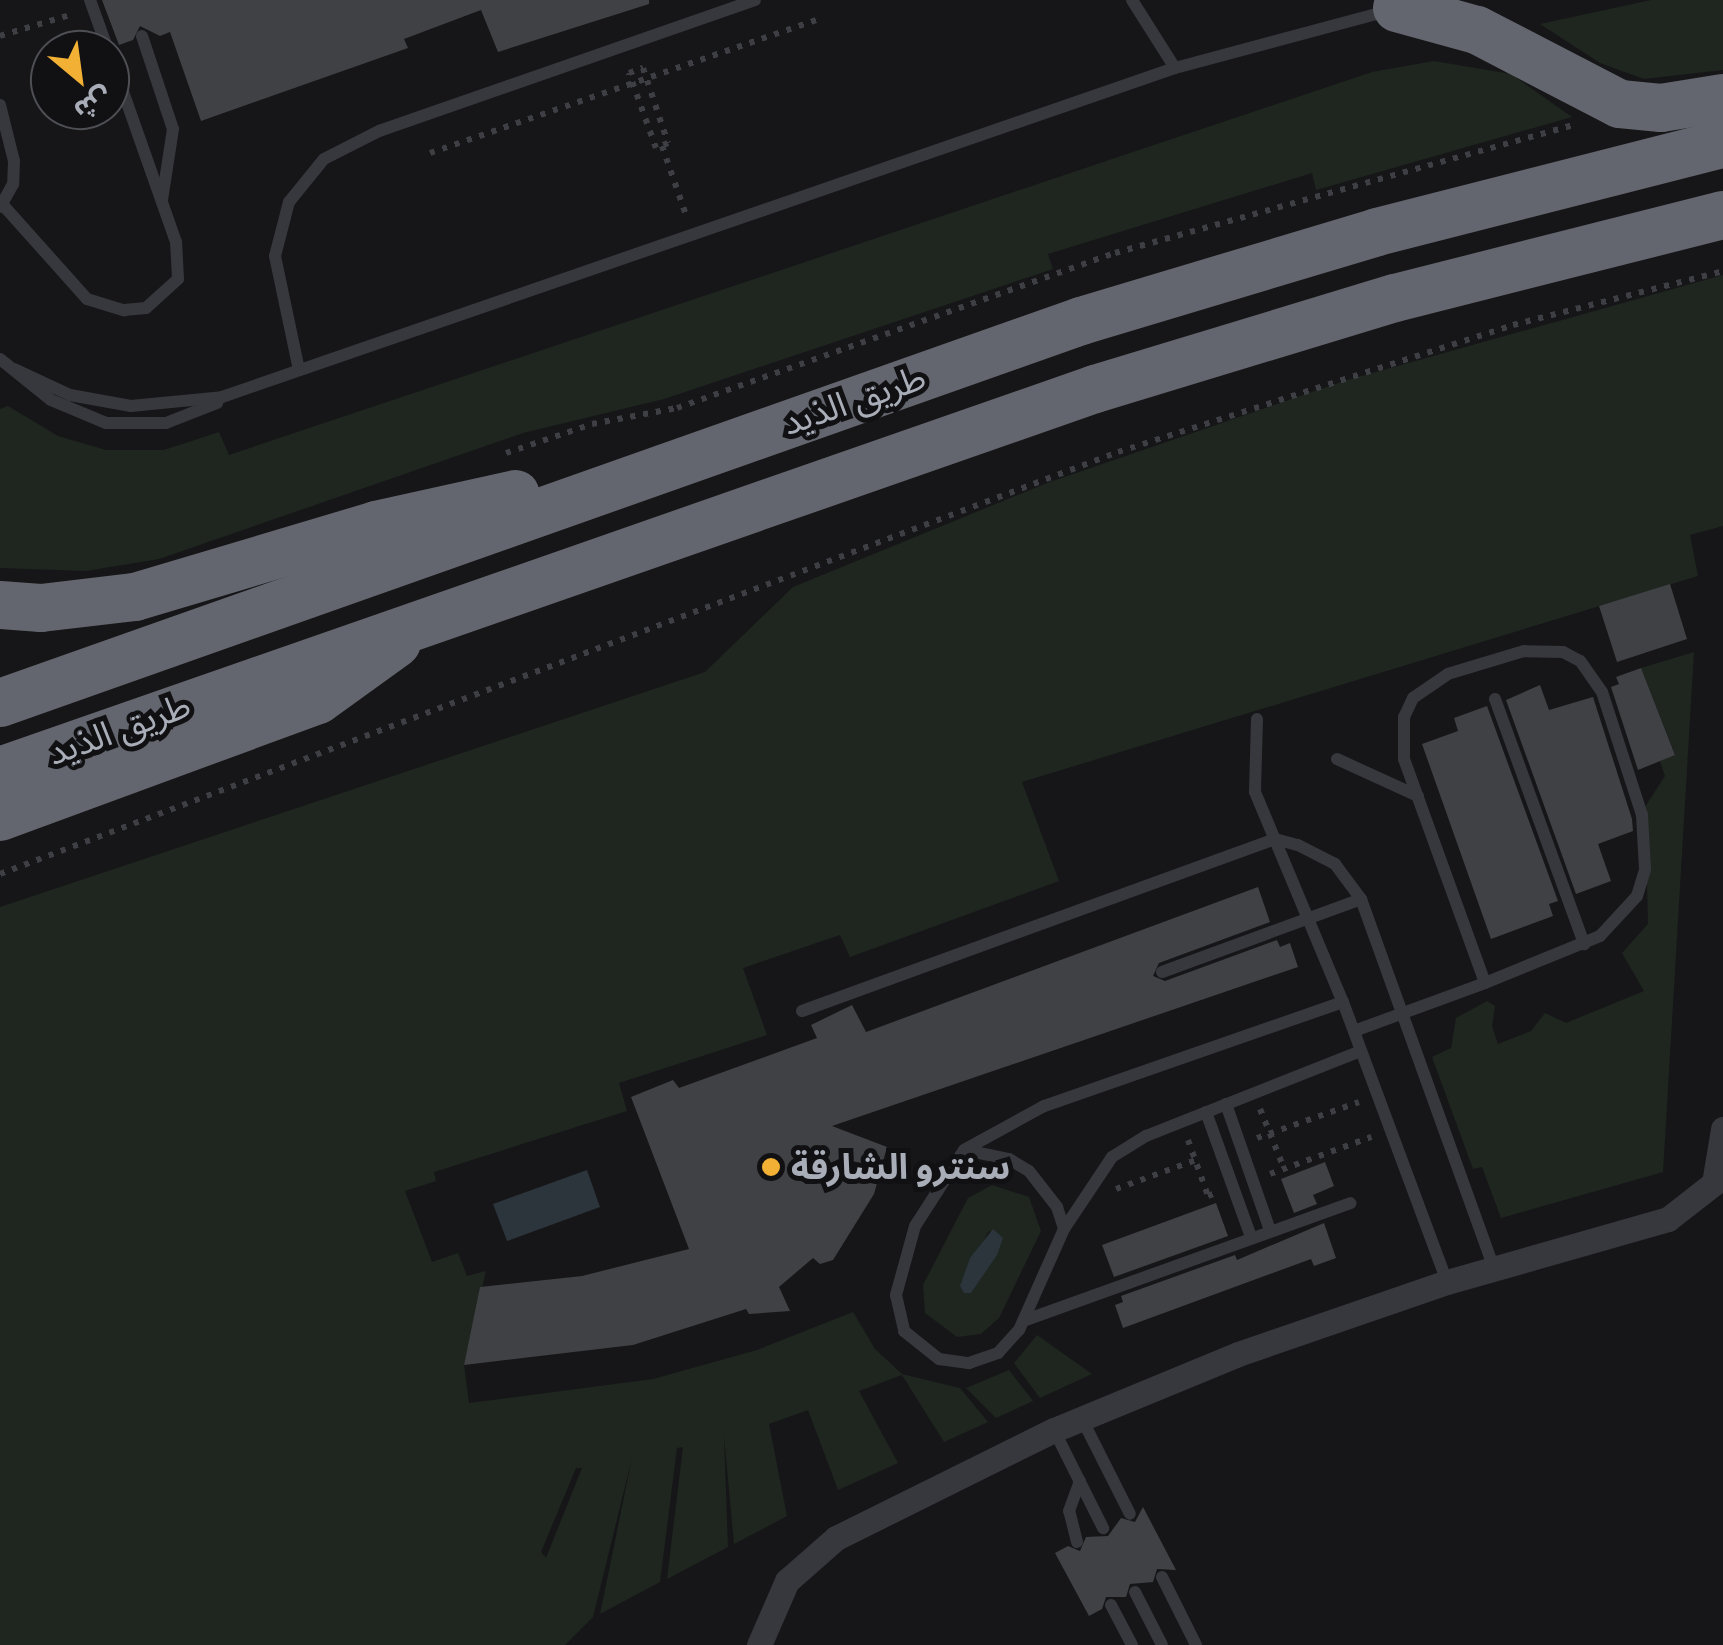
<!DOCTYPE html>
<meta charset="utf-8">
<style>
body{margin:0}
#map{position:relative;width:1723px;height:1645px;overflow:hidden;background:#161618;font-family:"Public Sans","Noto Sans Arabic",sans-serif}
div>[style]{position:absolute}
.green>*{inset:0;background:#1e261f}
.water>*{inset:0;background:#2c353c}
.building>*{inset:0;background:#404145}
.path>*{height:6px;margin-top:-3px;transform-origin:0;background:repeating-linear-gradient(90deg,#3d3f44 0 5px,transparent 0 13px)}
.service>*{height:12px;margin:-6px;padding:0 6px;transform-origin:6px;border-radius:6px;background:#37383d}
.minor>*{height:25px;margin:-12.5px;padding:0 12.5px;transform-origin:12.5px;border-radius:12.5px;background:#37383d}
.motorway>*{height:48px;margin:-24px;padding:0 24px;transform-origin:24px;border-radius:24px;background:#63666e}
.dots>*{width:28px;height:28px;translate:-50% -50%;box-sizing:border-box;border:5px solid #111113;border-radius:50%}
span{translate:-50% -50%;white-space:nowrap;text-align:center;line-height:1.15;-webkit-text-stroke:10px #111113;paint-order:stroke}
.street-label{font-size:35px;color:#a8adb8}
.poi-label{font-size:35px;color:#a8adb8;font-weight:700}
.left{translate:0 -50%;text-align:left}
.north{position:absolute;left:30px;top:30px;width:100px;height:100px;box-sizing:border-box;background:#111113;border:2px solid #4d4f55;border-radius:50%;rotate:151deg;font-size:28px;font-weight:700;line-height:40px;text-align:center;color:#a8adb8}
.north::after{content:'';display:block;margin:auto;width:35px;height:45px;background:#f2b134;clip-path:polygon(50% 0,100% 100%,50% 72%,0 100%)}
</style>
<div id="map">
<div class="green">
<i style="clip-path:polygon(1651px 0,1723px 0,1723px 70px,1644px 79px,1600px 63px,1540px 24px)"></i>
<i style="clip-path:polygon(1434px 61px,1511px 74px,1572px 117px,1316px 190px,1312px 173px,1048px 254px,1053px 269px,664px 399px,523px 433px,159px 559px,86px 571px,0 568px,0 409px,8px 406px,58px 436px,106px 450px,164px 450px,219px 432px,229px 455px,1372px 72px)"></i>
<i style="clip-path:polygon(evenodd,1723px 275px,1723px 526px,1690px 535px,1698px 576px,1022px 782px,1059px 881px,850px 957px,840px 935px,743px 968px,767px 1035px,619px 1083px,627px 1111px,434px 1172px,436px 1181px,405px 1191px,432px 1262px,458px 1253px,467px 1276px,486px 1271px,464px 1365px,469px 1403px,653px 1379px,757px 1350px,853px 1312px,875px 1349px,902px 1374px,960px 1388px,988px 1422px,944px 1442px,902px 1375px,859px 1391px,898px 1463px,838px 1490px,808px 1410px,769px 1424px,787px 1516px,734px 1544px,724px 1436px,728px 1547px,667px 1579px,683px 1447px,677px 1448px,660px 1582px,600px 1614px,632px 1458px,593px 1617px,565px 1645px,0 1645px,0 907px,705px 672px,793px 587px,1047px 483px,1344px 381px,1723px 275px,576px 1468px,582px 1468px,546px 1558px,541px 1552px,576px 1468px)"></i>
<i style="clip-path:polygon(1694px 652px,1663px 1172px,1501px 1218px,1482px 1167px,1473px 1169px,1432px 1057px,1451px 1048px,1456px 1018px,1487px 1001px,1495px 1006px,1492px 1026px,1498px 1044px,1531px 1031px,1545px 1013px,1566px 1023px,1644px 991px,1622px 953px,1648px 924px,1645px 807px,1665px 776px,1660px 761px,1675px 754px,1641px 668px)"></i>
<i style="clip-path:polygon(evenodd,992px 1185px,1029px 1197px,1041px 1231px,999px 1318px,981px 1334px,957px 1337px,925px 1313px,923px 1285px,968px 1198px,992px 1185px,989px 1231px,1003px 1238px,971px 1293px,961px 1282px,989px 1231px)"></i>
<i style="clip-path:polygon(1037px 1335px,1092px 1374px,1040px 1398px,1014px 1363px)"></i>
<i style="clip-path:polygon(1009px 1370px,1033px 1401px,996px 1418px,966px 1388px)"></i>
</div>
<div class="water">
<i style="clip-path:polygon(587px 1170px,600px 1207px,507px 1241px,493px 1204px)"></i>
<i style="clip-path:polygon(993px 1229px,1003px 1238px,997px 1255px,971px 1293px,964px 1293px,960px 1286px,970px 1258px)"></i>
</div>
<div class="building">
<i style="clip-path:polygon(102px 0,649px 0,649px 4px,498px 52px,481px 10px,404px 39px,408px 48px,201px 121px,170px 32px,160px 36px,140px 26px,133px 40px,119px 45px)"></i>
<i style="clip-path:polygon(1670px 584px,1687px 639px,1617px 662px,1599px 606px)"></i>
<i style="clip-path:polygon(1641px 668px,1675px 755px,1638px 770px,1611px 687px,1619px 684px,1616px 677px)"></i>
<i style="clip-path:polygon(1540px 685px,1549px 710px,1593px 697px,1632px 819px,1633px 831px,1598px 844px,1611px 881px,1576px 894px,1506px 700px)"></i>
<i style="clip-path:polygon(1487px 706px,1558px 901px,1549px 904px,1553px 916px,1491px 939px,1422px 744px,1458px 731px,1454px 718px)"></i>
<i style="clip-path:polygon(1258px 887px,1270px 922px,1159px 963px,1153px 976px,1165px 981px,1277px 940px,1280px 947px,1290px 943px,1298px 967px,832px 1126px,887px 1147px,874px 1194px,833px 1260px,820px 1264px,813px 1258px,779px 1287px,790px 1311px,749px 1314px,746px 1309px,633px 1345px,464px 1365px,480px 1287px,582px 1276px,689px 1249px,631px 1097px,673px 1080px,679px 1088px,817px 1038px,811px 1025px,852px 1005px,866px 1032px)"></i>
<i style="clip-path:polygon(1325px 1162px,1334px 1186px,1313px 1195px,1317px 1204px,1294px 1213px,1281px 1179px)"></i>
<i style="clip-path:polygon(1216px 1203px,1228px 1236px,1114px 1277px,1102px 1245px)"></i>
<i style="clip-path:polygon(1324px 1223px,1336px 1258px,1314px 1266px,1311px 1259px,1123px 1328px,1115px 1305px,1123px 1302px,1121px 1296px,1235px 1255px,1237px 1260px)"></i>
<i style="clip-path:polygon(1143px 1507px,1176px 1570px,1157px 1569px,1153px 1582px,1130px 1584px,1126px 1597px,1106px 1597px,1102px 1609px,1089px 1616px,1055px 1553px,1068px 1546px,1080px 1551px,1086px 1537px,1108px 1536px,1121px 1518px,1135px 1522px)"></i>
</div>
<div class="path">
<i style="left:0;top:36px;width:76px;rotate:-16.8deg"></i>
<i style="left:643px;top:68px;width:79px;rotate:71.6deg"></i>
<i style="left:668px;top:143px;width:13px;rotate:157deg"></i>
<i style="left:656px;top:148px;width:80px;rotate:-109.8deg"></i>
<i style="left:629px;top:73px;width:15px;rotate:-20deg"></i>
<i style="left:662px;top:146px;width:73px;rotate:70.8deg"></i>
<i style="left:430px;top:153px;width:409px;rotate:-19deg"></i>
<i style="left:506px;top:453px;width:91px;rotate:-18.6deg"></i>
<i style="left:592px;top:424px;width:86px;rotate:-10.7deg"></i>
<i style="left:677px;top:408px;width:465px;rotate:-19.5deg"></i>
<i style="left:1115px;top:253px;width:476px;rotate:-15.6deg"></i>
<i style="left:0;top:874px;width:1195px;rotate:-20.68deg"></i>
<i style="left:1118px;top:452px;width:415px;rotate:-17.8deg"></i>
<i style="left:1513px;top:325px;width:217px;rotate:-14.4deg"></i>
<i style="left:1260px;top:1109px;width:64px;rotate:67.9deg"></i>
<i style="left:1257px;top:1138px;width:108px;rotate:-19.4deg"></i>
<i style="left:1188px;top:1140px;width:59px;rotate:70.3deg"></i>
<i style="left:1208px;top:1196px;width:9px;rotate:-21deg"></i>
<i style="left:1270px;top:1174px;width:108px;rotate:-20.1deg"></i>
<i style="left:1116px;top:1189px;width:88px;rotate:-19.9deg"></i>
</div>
<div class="service">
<i style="left:90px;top:0;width:53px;rotate:70.2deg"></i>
<i style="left:1132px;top:0;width:80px;rotate:57.7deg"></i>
<i style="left:142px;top:36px;width:98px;rotate:71.6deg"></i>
<i style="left:173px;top:129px;width:72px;rotate:98.8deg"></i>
<i style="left:0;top:105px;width:58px;rotate:76deg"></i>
<i style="left:14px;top:161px;width:23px;rotate:92deg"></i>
<i style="left:13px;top:184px;width:26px;rotate:119deg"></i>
<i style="left:3px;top:205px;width:126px;rotate:48.2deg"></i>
<i style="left:87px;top:299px;width:39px;rotate:17deg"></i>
<i style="left:124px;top:310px;width:22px;rotate:-5deg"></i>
<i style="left:146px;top:308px;width:43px;rotate:-42.2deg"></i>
<i style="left:178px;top:279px;width:37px;rotate:-93deg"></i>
<i style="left:176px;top:242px;width:198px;rotate:-109.4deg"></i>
<i style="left:0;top:359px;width:65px;rotate:38.8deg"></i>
<i style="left:51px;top:400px;width:60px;rotate:22.7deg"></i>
<i style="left:106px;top:423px;width:60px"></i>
<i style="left:166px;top:423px;width:55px;rotate:-21.4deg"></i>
<i style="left:14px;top:369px;width:62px;rotate:24.9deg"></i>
<i style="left:70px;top:395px;width:62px;rotate:10.2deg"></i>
<i style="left:131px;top:406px;width:91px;rotate:-5.6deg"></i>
<i style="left:222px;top:397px;width:1008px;rotate:-19.05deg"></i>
<i style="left:1175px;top:68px;width:220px;rotate:-15deg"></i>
<i style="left:299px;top:370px;width:116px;rotate:-101.9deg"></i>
<i style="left:275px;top:256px;width:56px;rotate:-75.5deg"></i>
<i style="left:289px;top:202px;width:55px;rotate:-50.9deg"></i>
<i style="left:324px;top:159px;width:62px;rotate:-27deg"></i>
<i style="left:379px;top:131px;width:398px;rotate:-19.2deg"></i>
<i style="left:1495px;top:699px;width:261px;rotate:70deg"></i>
<i style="left:1257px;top:719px;width:73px;rotate:91.6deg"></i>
<i style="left:1255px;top:792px;width:228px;rotate:67.3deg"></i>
<i style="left:1343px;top:1002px;width:299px;rotate:69.6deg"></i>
<i style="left:1337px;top:759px;width:89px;rotate:24.6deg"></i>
<i style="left:1162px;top:972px;width:212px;rotate:-20.1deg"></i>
<i style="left:1343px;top:1002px;width:317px;rotate:160.8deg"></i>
<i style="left:1044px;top:1106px;width:91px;rotate:151.2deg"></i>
<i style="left:964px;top:1150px;width:90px;rotate:122.8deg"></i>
<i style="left:915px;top:1226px;width:72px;rotate:105.4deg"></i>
<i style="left:896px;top:1295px;width:37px;rotate:77deg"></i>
<i style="left:904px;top:1331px;width:45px;rotate:38.7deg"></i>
<i style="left:939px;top:1359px;width:30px;rotate:8deg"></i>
<i style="left:969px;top:1363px;width:31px;rotate:-19deg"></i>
<i style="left:998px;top:1353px;width:31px;rotate:-48deg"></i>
<i style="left:1019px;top:1330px;width:111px;rotate:-66deg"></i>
<i style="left:1064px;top:1229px;width:87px;rotate:-56.3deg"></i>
<i style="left:1112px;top:1157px;width:40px;rotate:-32deg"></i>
<i style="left:1146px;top:1136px;width:231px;rotate:-21.6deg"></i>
<i style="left:802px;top:1011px;width:503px;rotate:-19.98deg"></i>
<i style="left:1275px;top:839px;width:24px;rotate:15deg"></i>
<i style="left:1298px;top:845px;width:42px;rotate:27.2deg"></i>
<i style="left:1335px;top:864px;width:44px;rotate:53.4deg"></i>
<i style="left:1361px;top:899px;width:392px;rotate:70.2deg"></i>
<i style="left:1354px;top:1031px;width:140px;rotate:-20.1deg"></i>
<i style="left:1485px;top:983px;width:124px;rotate:-22.2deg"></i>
<i style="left:1600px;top:936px;width:54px;rotate:-47.2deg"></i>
<i style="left:1637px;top:896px;width:28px;rotate:-73deg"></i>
<i style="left:1645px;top:869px;width:54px;rotate:-93.2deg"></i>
<i style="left:1642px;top:815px;width:129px;rotate:-108deg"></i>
<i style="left:1602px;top:692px;width:38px;rotate:-125deg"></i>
<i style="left:1580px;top:661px;width:19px;rotate:-152deg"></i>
<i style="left:1563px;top:652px;width:39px;rotate:-179deg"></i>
<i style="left:1524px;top:651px;width:79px;rotate:163.2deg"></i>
<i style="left:1448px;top:674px;width:42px;rotate:145.6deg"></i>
<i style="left:1413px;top:698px;width:21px;rotate:115deg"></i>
<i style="left:1404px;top:717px;width:42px;rotate:90deg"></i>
<i style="left:1404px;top:759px;width:238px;rotate:70.1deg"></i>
<i style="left:1226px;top:1104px;width:133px;rotate:70.8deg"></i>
<i style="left:1206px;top:1112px;width:133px;rotate:70.2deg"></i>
<i style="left:965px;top:1150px;width:45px;rotate:11.6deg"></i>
<i style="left:1009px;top:1159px;width:23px;rotate:31deg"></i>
<i style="left:1029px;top:1171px;width:46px;rotate:52.1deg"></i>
<i style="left:1057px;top:1207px;width:23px;rotate:72deg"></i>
<i style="left:1023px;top:1321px;width:348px;rotate:-19.8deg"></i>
<i style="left:1082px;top:1419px;width:106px;rotate:63.2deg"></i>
<i style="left:1054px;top:1430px;width:110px;rotate:63.4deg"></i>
<i style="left:1077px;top:1542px;width:32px;rotate:-104deg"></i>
<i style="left:1069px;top:1511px;width:32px;rotate:-70deg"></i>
<i style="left:1162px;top:1577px;width:76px;rotate:63.4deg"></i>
<i style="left:1135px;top:1592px;width:59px;rotate:63deg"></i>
<i style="left:1111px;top:1605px;width:45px;rotate:62.3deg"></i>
</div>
<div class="minor">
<i style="left:759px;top:1645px;width:70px;rotate:-66.4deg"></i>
<i style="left:787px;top:1581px;width:65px;rotate:-41.3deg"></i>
<i style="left:836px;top:1538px;width:243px;rotate:-26.4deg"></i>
<i style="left:1054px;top:1430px;width:199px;rotate:-22.4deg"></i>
<i style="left:1238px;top:1354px;width:221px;rotate:-19deg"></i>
<i style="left:1447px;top:1282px;width:230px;rotate:-15.9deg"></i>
<i style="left:1668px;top:1219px;width:58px;rotate:-38deg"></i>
<i style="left:1714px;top:1183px;width:55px;rotate:-80.5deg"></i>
</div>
<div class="motorway">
<i style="left:1397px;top:8px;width:83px;rotate:15.4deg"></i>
<i style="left:1477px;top:30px;width:161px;rotate:27.4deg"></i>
<i style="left:1620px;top:104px;width:41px;rotate:5.6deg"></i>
<i style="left:1661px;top:108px;width:63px;rotate:-9.2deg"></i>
<i style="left:0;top:605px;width:41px;rotate:4.2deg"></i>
<i style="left:41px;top:608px;width:95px;rotate:-6.7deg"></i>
<i style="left:135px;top:597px;width:252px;rotate:-16.6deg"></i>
<i style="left:376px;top:525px;width:143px;rotate:-12.5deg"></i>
<i style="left:0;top:703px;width:1147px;rotate:-19.46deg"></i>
<i style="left:1081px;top:321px;width:309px;rotate:-16.7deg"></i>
<i style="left:1377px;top:232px;width:357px;rotate:-14.3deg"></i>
<i style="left:0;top:771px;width:1160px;rotate:-19.23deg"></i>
<i style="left:1095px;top:389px;width:313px;rotate:-16.9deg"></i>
<i style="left:1395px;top:298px;width:338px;rotate:-14.2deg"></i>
<i style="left:0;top:817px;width:339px;rotate:-20.2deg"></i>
<i style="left:318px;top:700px;width:97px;rotate:-35.8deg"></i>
</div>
<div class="dots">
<i style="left:771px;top:1167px;background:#f2b134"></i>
</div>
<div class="street-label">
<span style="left:854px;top:400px;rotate:-19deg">طريق الذيد</span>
<span style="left:119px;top:729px;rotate:-20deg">طريق الذيد</span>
</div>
<div class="poi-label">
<span class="left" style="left:791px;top:1167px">سنترو الشارقة</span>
</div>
<div class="north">ش</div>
</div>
